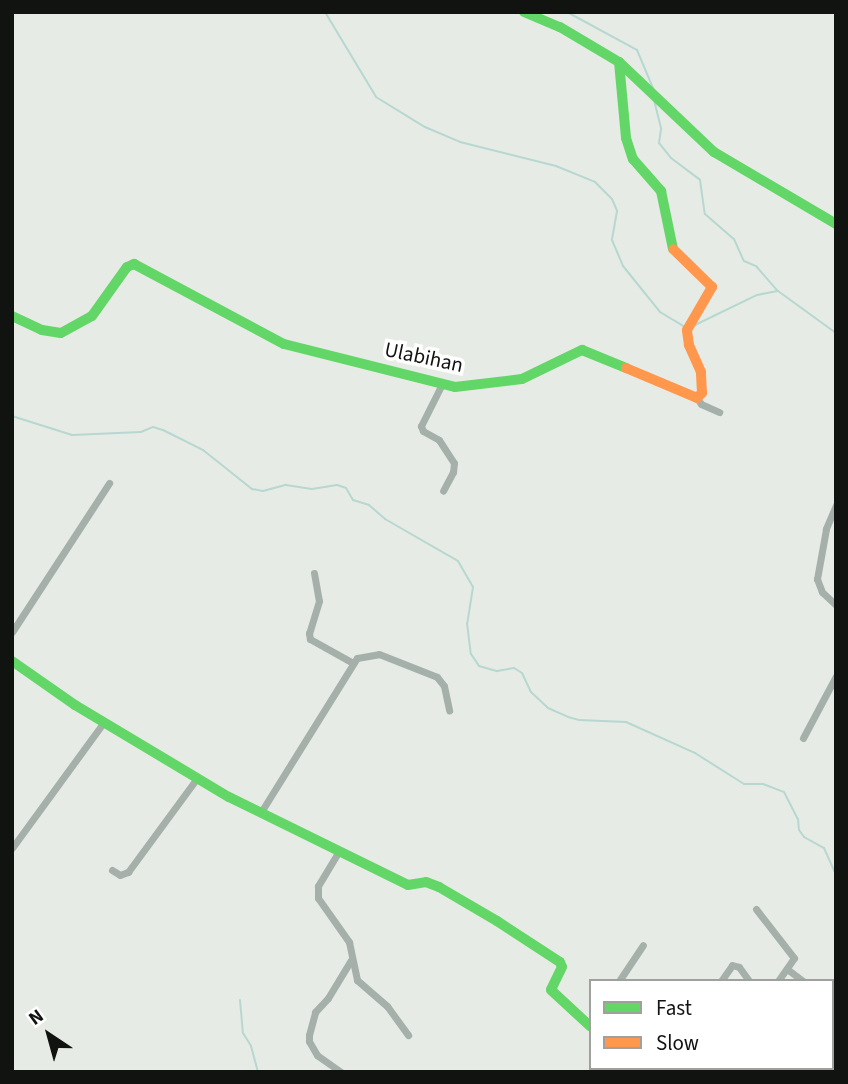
<!DOCTYPE html>
<style>
body{margin:0}
#map{position:relative;width:848px;height:1084px;overflow:hidden;background:#e7ebe5;font-family:"Source Sans 3",sans-serif}
div>[style]{position:absolute}
.stream>*{height:2px;margin:-1px;padding:0 1px;transform-origin:1px;border-radius:1px;background:#b7d7d1}
.street>*{height:7px;margin:-3.5px;padding:0 3.5px;transform-origin:3.5px;border-radius:3.5px;background:#a6b0aa}
.fast>*{height:10px;margin:-5px;padding:0 5px;transform-origin:5px;border-radius:5px;background:#63d668}
.slow>*{height:10px;margin:-5px;padding:0 5px;transform-origin:5px;border-radius:5px;background:#ff974d}
span{translate:-50% -50%;white-space:nowrap;text-align:center;line-height:1.15;-webkit-text-stroke:7px #fff;paint-order:stroke}
.street-label{font-size:21px;color:#111310}
.frame{position:absolute;inset:0;border:14px solid #111310;pointer-events:none}
.legend{position:absolute;left:589px;top:979px;width:245px;height:91px;box-sizing:border-box;background:#fff;border:2px solid #a0a19f;margin:0;padding:9px 12px;list-style:none;font-size:21px;color:#111310}
.legend li{display:flex;align-items:center;gap:14px;height:35px}
.legend b{width:35px;border:2px solid #a0a19f}
.north{position:absolute;left:14px;top:1000px;width:70px;height:70px;-webkit-text-stroke:5px #fff;paint-order:stroke;rotate:324deg;font-size:19px;font-weight:700;line-height:28px;text-align:center;color:#111310}
.north::after{content:'';display:block;margin:auto;width:24px;height:32px;background:#111310;clip-path:polygon(50% 0,100% 100%,50% 72%,0 100%)}
</style>
<div id="map">
<div class="stream">
<i style="left:325px;top:12px;width:99px;rotate:59deg"></i>
<i style="left:376px;top:97px;width:57px;rotate:31.5deg"></i>
<i style="left:425px;top:127px;width:38px;rotate:23deg"></i>
<i style="left:460px;top:142px;width:99px;rotate:14deg"></i>
<i style="left:556px;top:166px;width:42px;rotate:22.3deg"></i>
<i style="left:595px;top:182px;width:24px;rotate:45deg"></i>
<i style="left:612px;top:199px;width:13px;rotate:67deg"></i>
<i style="left:617px;top:211px;width:29px;rotate:100deg"></i>
<i style="left:612px;top:240px;width:28px;rotate:67deg"></i>
<i style="left:623px;top:266px;width:59px;rotate:51.2deg"></i>
<i style="left:660px;top:312px;width:27px;rotate:31deg"></i>
<i style="left:567px;top:12px;width:80px;rotate:28.5deg"></i>
<i style="left:637px;top:50px;width:41px;rotate:67.2deg"></i>
<i style="left:654px;top:100px;width:30px;rotate:76deg"></i>
<i style="left:661px;top:129px;width:14px;rotate:98deg"></i>
<i style="left:659px;top:143px;width:19px;rotate:51deg"></i>
<i style="left:671px;top:158px;width:36px;rotate:37deg"></i>
<i style="left:700px;top:180px;width:34px;rotate:82deg"></i>
<i style="left:705px;top:214px;width:38px;rotate:41deg"></i>
<i style="left:734px;top:239px;width:24px;rotate:66deg"></i>
<i style="left:744px;top:261px;width:13px;rotate:23deg"></i>
<i style="left:756px;top:266px;width:33px;rotate:49deg"></i>
<i style="left:778px;top:291px;width:72px;rotate:35.9deg"></i>
<i style="left:695px;top:325px;width:69px;rotate:-25.8deg"></i>
<i style="left:757px;top:295px;width:21px;rotate:-11deg"></i>
<i style="left:12px;top:416px;width:63px;rotate:17.6deg"></i>
<i style="left:72px;top:435px;width:69px;rotate:-2.5deg"></i>
<i style="left:141px;top:432px;width:13px;rotate:-23deg"></i>
<i style="left:153px;top:427px;width:10px;rotate:17deg"></i>
<i style="left:163px;top:430px;width:45px;rotate:26.6deg"></i>
<i style="left:203px;top:450px;width:63px;rotate:38.5deg"></i>
<i style="left:252px;top:489px;width:11px;rotate:10deg"></i>
<i style="left:263px;top:491px;width:24px;rotate:-15deg"></i>
<i style="left:286px;top:485px;width:26px;rotate:9deg"></i>
<i style="left:312px;top:489px;width:25px;rotate:-9deg"></i>
<i style="left:337px;top:485px;width:9px;rotate:18deg"></i>
<i style="left:346px;top:488px;width:14px;rotate:60deg"></i>
<i style="left:353px;top:500px;width:17px;rotate:17deg"></i>
<i style="left:369px;top:505px;width:21px;rotate:41deg"></i>
<i style="left:385px;top:519px;width:84px;rotate:29.9deg"></i>
<i style="left:458px;top:561px;width:30px;rotate:60deg"></i>
<i style="left:473px;top:587px;width:36px;rotate:99deg"></i>
<i style="left:467px;top:623px;width:31px;rotate:83deg"></i>
<i style="left:471px;top:654px;width:14px;rotate:56deg"></i>
<i style="left:479px;top:666px;width:19px;rotate:16deg"></i>
<i style="left:497px;top:671px;width:17px;rotate:-10deg"></i>
<i style="left:514px;top:668px;width:9px;rotate:32deg"></i>
<i style="left:522px;top:673px;width:21px;rotate:65deg"></i>
<i style="left:531px;top:692px;width:23px;rotate:43deg"></i>
<i style="left:548px;top:708px;width:22px;rotate:24deg"></i>
<i style="left:568px;top:717px;width:11px;rotate:15deg"></i>
<i style="left:579px;top:720px;width:47px;rotate:2.4deg"></i>
<i style="left:626px;top:722px;width:76px;rotate:24.2deg"></i>
<i style="left:695px;top:753px;width:58px;rotate:32.3deg"></i>
<i style="left:744px;top:784px;width:19px"></i>
<i style="left:763px;top:784px;width:22px;rotate:21deg"></i>
<i style="left:784px;top:792px;width:30px;rotate:63deg"></i>
<i style="left:798px;top:819px;width:11px;rotate:85deg"></i>
<i style="left:799px;top:830px;width:9px;rotate:54deg"></i>
<i style="left:804px;top:837px;width:23px;rotate:29deg"></i>
<i style="left:824px;top:848px;width:30px;rotate:66deg"></i>
<i style="left:240px;top:1000px;width:33px;rotate:85deg"></i>
<i style="left:243px;top:1033px;width:15px;rotate:58deg"></i>
<i style="left:251px;top:1046px;width:27px;rotate:75deg"></i>
<i style="left:832px;top:1059px;width:4px"></i>
</div>
<div class="street">
<i style="left:442px;top:384px;width:47px;rotate:116.6deg"></i>
<i style="left:421px;top:426px;width:5px;rotate:68deg"></i>
<i style="left:423px;top:431px;width:18px;rotate:29deg"></i>
<i style="left:439px;top:440px;width:27px;rotate:57deg"></i>
<i style="left:454px;top:463px;width:9px;rotate:96deg"></i>
<i style="left:453px;top:472px;width:21px;rotate:118deg"></i>
<i style="left:697px;top:398px;width:7px;rotate:56deg"></i>
<i style="left:701px;top:404px;width:20px;rotate:24deg"></i>
<i style="left:836px;top:505px;width:26px;rotate:113deg"></i>
<i style="left:826px;top:529px;width:51px;rotate:100.2deg"></i>
<i style="left:817px;top:579px;width:14px;rotate:69deg"></i>
<i style="left:822px;top:592px;width:19px;rotate:43deg"></i>
<i style="left:314px;top:573px;width:28px;rotate:80deg"></i>
<i style="left:319px;top:601px;width:34px;rotate:107deg"></i>
<i style="left:309px;top:633px;width:6px;rotate:81deg"></i>
<i style="left:310px;top:639px;width:49px;rotate:29.2deg"></i>
<i style="left:12px;top:632px;width:178px;rotate:-56.9deg"></i>
<i style="left:803px;top:738px;width:70px;rotate:-62deg"></i>
<i style="left:261px;top:812px;width:181px;rotate:-58.1deg"></i>
<i style="left:357px;top:658px;width:22px;rotate:-10deg"></i>
<i style="left:379px;top:654px;width:62px;rotate:21.6deg"></i>
<i style="left:437px;top:677px;width:11px;rotate:52deg"></i>
<i style="left:444px;top:686px;width:25px;rotate:78deg"></i>
<i style="left:12px;top:848px;width:156px;rotate:-53.9deg"></i>
<i style="left:339px;top:851px;width:41px;rotate:121deg"></i>
<i style="left:318px;top:886px;width:12px;rotate:90deg"></i>
<i style="left:318px;top:898px;width:54px;rotate:54.8deg"></i>
<i style="left:349px;top:942px;width:39px;rotate:78deg"></i>
<i style="left:357px;top:980px;width:40px;rotate:41deg"></i>
<i style="left:387px;top:1006px;width:36px;rotate:54deg"></i>
<i style="left:112px;top:870px;width:9px;rotate:32deg"></i>
<i style="left:120px;top:875px;width:9px;rotate:-21deg"></i>
<i style="left:128px;top:872px;width:117px;rotate:-53.7deg"></i>
<i style="left:756px;top:909px;width:62px;rotate:52.2deg"></i>
<i style="left:794px;top:958px;width:28px;rotate:125deg"></i>
<i style="left:787px;top:969px;width:20px;rotate:37deg"></i>
<i style="left:619px;top:981px;width:43px;rotate:-56.3deg"></i>
<i style="left:721px;top:981px;width:19px;rotate:-55deg"></i>
<i style="left:732px;top:965px;width:7px;rotate:16deg"></i>
<i style="left:739px;top:967px;width:17px;rotate:54deg"></i>
<i style="left:832px;top:1002px;width:4px;rotate:27deg"></i>
<i style="left:644px;top:1068px;width:6px;rotate:39deg"></i>
<i style="left:341px;top:1072px;width:29px;rotate:-145deg"></i>
<i style="left:317px;top:1055px;width:16px;rotate:-120deg"></i>
<i style="left:309px;top:1041px;width:6px;rotate:-90deg"></i>
<i style="left:309px;top:1035px;width:24px;rotate:-75deg"></i>
<i style="left:315px;top:1012px;width:19px;rotate:-47deg"></i>
<i style="left:328px;top:998px;width:44px;rotate:-58.8deg"></i>
<i style="left:657px;top:1072px;width:5px;rotate:-53deg"></i>
<i style="left:715px;top:1072px;width:4px;rotate:-63deg"></i>
</div>
<div class="fast">
<i style="left:524px;top:12px;width:39px;rotate:23deg"></i>
<i style="left:560px;top:27px;width:69px;rotate:30.7deg"></i>
<i style="left:619px;top:62px;width:131px;rotate:43.5deg"></i>
<i style="left:714px;top:152px;width:142px;rotate:30.5deg"></i>
<i style="left:619px;top:62px;width:76px;rotate:84.7deg"></i>
<i style="left:626px;top:138px;width:22px;rotate:72deg"></i>
<i style="left:633px;top:159px;width:43px;rotate:48.8deg"></i>
<i style="left:661px;top:191px;width:59px;rotate:78.3deg"></i>
<i style="left:12px;top:316px;width:33px;rotate:25deg"></i>
<i style="left:42px;top:330px;width:19px;rotate:9deg"></i>
<i style="left:61px;top:333px;width:35px;rotate:-29deg"></i>
<i style="left:92px;top:316px;width:60px;rotate:-54.5deg"></i>
<i style="left:127px;top:267px;width:8px;rotate:-23deg"></i>
<i style="left:134px;top:264px;width:170px;rotate:28.1deg"></i>
<i style="left:284px;top:344px;width:176px;rotate:14.1deg"></i>
<i style="left:455px;top:387px;width:67px;rotate:-6.8deg"></i>
<i style="left:522px;top:379px;width:67px;rotate:-25.8deg"></i>
<i style="left:582px;top:350px;width:48px;rotate:22.2deg"></i>
<i style="left:12px;top:661px;width:77px;rotate:34.9deg"></i>
<i style="left:75px;top:705px;width:179px;rotate:30.9deg"></i>
<i style="left:229px;top:797px;width:199px;rotate:26.2deg"></i>
<i style="left:408px;top:885px;width:18px;rotate:-9deg"></i>
<i style="left:426px;top:882px;width:14px;rotate:21deg"></i>
<i style="left:439px;top:887px;width:67px;rotate:30.4deg"></i>
<i style="left:497px;top:921px;width:75px;rotate:33.1deg"></i>
<i style="left:560px;top:962px;width:5px;rotate:68deg"></i>
<i style="left:562px;top:967px;width:25px;rotate:116deg"></i>
<i style="left:551px;top:990px;width:54px;rotate:42.8deg"></i>
</div>
<div class="slow">
<i style="left:626px;top:368px;width:77px;rotate:22.9deg"></i>
<i style="left:697px;top:398px;width:7px;rotate:-45deg"></i>
<i style="left:702px;top:393px;width:21px;rotate:-93deg"></i>
<i style="left:701px;top:372px;width:30px;rotate:-114deg"></i>
<i style="left:689px;top:345px;width:15px;rotate:-98deg"></i>
<i style="left:687px;top:330px;width:50px;rotate:-59.8deg"></i>
<i style="left:712px;top:287px;width:54px;rotate:-135.7deg"></i>
</div>
<div class="street-label">
<span style="left:424px;top:357px;rotate:12deg">Ulabihan</span>
</div>
<div class="frame"></div>
<ul class="legend">
<li><b style="height:9px;background:#63d668"></b>Fast</li>
<li><b style="height:9px;background:#ff974d"></b>Slow</li>
</ul>
<div class="north">N</div>
</div>
